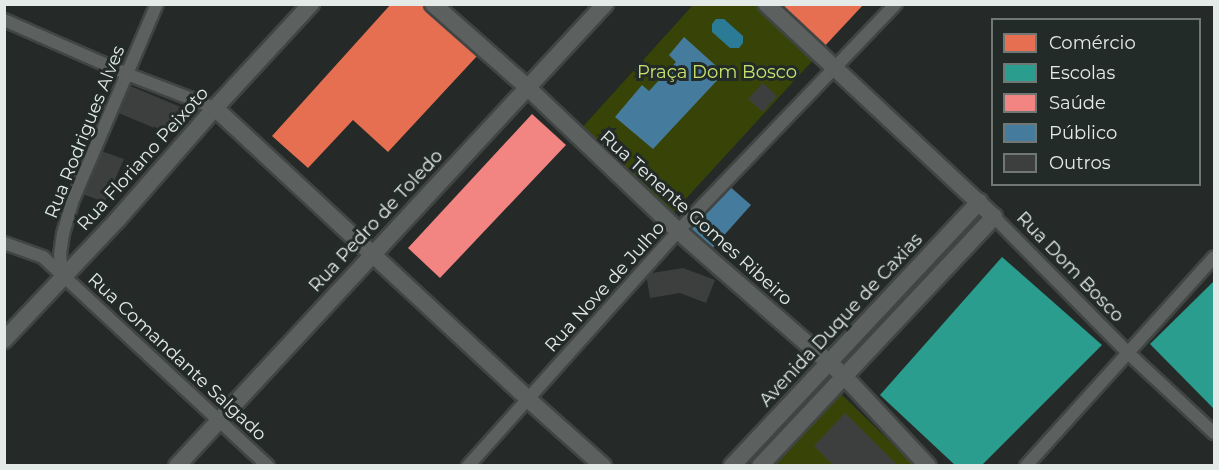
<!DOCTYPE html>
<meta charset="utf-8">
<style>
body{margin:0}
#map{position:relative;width:1219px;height:470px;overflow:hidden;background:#252927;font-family:Montserrat,sans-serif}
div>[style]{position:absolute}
.green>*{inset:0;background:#384407}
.water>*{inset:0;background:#2c7b96}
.shops>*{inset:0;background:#e76f51}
.schools>*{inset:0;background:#2a9d8f}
.health>*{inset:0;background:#f28482}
.public>*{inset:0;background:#457b9d}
.building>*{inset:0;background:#3c3f3e}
.roads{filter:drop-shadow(2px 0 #414543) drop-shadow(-2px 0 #414543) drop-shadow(0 2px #414543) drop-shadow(0 -2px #414543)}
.street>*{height:12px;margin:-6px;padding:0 6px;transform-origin:6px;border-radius:6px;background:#5c605f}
.secondary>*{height:16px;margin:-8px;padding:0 8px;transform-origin:8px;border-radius:8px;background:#5c605f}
span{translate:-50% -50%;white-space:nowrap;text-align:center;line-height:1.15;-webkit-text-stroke:6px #232b28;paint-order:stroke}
.park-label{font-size:18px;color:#c7e36f}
.street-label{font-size:18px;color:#e4eae8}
.frame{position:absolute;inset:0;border:6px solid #e4eae8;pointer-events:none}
.legend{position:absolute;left:991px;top:18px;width:210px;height:168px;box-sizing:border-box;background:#232b28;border:2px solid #707775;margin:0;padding:8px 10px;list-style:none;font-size:18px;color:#e4eae8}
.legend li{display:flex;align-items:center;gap:12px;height:30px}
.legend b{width:30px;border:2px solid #707775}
</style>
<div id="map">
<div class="green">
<i style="clip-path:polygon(693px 5px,759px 5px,815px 58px,670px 216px,579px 131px)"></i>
<i style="clip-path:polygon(835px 388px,914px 465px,762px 466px)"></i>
</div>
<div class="water">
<i style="clip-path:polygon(716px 19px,724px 19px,743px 36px,743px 43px,739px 48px,730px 48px,712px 32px,712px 24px)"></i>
</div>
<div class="shops">
<i style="clip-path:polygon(391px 4px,424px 4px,478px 55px,388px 152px,353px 120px,308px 168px,272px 136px)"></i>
<i style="clip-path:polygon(786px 4px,864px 4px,821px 50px,780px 11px)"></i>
</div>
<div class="schools">
<i style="clip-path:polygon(1002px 257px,1102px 345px,981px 466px,956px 466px,880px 395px)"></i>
<i style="clip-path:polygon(1214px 281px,1214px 409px,1150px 344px)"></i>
</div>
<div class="health">
<i style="clip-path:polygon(532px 114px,566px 145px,440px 278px,408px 248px)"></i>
</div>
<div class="public">
<i style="clip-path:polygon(684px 37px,724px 73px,653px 149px,615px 117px,642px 85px,649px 91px,676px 62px,669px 55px)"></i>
<i style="clip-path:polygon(728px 185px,751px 205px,711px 250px,688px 230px)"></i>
</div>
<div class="building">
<i style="clip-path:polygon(763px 83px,777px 96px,763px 112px,748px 99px)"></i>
<i style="clip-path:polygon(128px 85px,183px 108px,169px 134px,116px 112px)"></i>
<i style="clip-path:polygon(101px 151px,124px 159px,105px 202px,82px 194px)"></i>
<i style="clip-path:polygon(683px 268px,715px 280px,706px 303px,680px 293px,650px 298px,646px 274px)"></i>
<i style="clip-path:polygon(845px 413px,898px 466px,834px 466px,814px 446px)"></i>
</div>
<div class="roads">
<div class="street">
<i style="left:4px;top:20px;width:134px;rotate:23.7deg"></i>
<i style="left:127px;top:74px;width:94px;rotate:21.1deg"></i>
<i style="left:994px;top:217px;width:190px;rotate:45.4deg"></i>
<i style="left:1127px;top:352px;width:119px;rotate:43deg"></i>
<i style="left:4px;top:243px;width:41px;rotate:19.7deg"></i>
<i style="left:43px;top:257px;width:307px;rotate:42.9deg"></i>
<i style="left:62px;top:276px;width:21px;rotate:-95deg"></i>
<i style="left:60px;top:255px;width:21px;rotate:-82deg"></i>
<i style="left:63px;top:234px;width:33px;rotate:-74deg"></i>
<i style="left:72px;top:202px;width:215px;rotate:-66.8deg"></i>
<i style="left:468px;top:466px;width:315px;rotate:-48.2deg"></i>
<i style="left:678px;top:231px;width:315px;rotate:-46.2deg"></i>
<i style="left:1026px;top:466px;width:281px;rotate:-48deg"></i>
</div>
<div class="secondary">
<i style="left:433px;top:4px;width:125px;rotate:41.4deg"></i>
<i style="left:527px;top:87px;width:209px;rotate:43.6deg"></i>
<i style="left:678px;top:231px;width:220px;rotate:41.1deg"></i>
<i style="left:844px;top:376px;width:123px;rotate:47deg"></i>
<i style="left:215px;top:108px;width:429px;rotate:42.9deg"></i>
<i style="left:529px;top:400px;width:99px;rotate:41.7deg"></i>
<i style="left:4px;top:340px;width:166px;rotate:-46.7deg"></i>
<i style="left:118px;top:219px;width:147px;rotate:-48.9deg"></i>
<i style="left:215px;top:108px;width:142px;rotate:-47.3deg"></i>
<i style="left:177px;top:466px;width:630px;rotate:-47.19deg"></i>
<i style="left:732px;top:466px;width:362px;rotate:-46.9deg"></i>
<i style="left:760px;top:466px;width:342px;rotate:-46.8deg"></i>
<i style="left:994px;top:217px;width:312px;rotate:-136.9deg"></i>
</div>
</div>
<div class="park-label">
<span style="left:717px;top:72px">Praça Dom Bosco</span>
</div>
<div class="street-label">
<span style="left:85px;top:132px;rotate:-68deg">Rua Rodrigues Alves</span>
<span style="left:143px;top:159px;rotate:-48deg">Rua Floriano Peixoto</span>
<span style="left:696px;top:218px;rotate:42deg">Rua Tenente Gomes Ribeiro</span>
<span style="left:376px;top:221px;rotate:-47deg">Rua Pedro de Toledo</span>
<span style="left:1070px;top:267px;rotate:46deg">Rua Dom Bosco</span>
<span style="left:605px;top:287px;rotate:-48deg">Rua Nove de Julho</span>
<span style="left:841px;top:320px;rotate:-47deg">Avenida Duque de Caxias</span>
<span style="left:177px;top:357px;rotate:43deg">Rua Comandante Salgado</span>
</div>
<div class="frame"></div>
<ul class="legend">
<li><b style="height:16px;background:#e76f51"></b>Comércio</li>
<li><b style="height:16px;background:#2a9d8f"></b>Escolas</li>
<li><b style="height:16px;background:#f28482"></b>Saúde</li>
<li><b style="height:16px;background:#457b9d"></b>Público</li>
<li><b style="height:16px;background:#3c3f3e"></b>Outros</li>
</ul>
</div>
